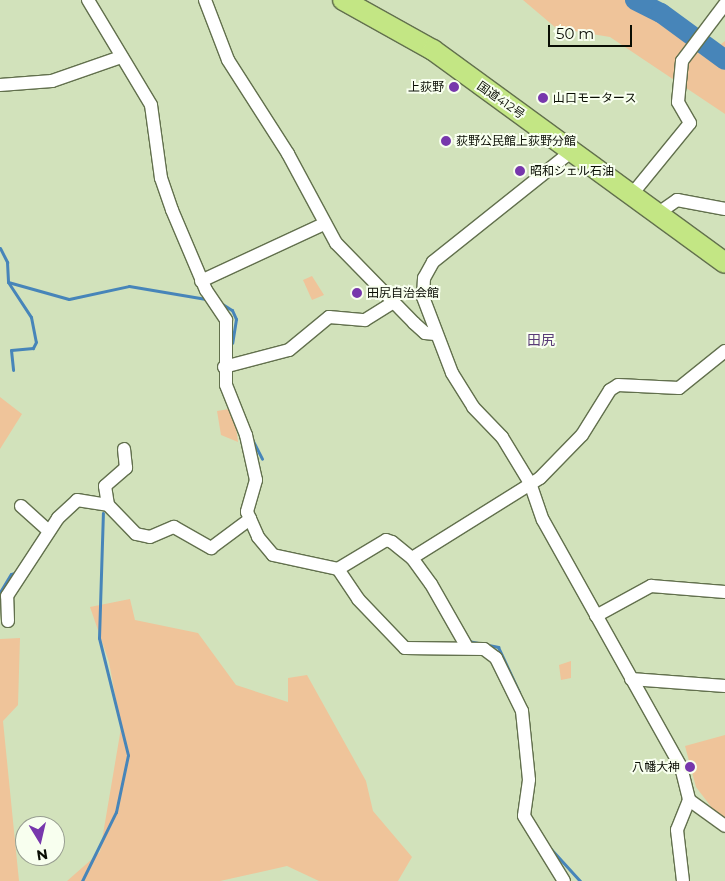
<!DOCTYPE html>
<meta charset="utf-8">
<style>
body{margin:0}
#map{position:relative;width:725px;height:881px;overflow:hidden;background:#d2e2bb;font-family:Montserrat,"Noto Sans JP",sans-serif}
div>[style]{position:absolute}
.green>*{inset:0;background:#efc49a}
.stream>*{height:3px;margin:-1.5px;padding:0 1.5px;transform-origin:1.5px;border-radius:1.5px;background:#4785b9}
.river>*{height:20px;margin:-10px;padding:0 10px;transform-origin:10px;border-radius:10px;background:#4785b9}
.roads{filter:drop-shadow(1px 0 #62704d) drop-shadow(-1px 0 #62704d) drop-shadow(0 1px #62704d) drop-shadow(0 -1px #62704d)}
.minor>*{height:12px;margin:-6px;padding:0 6px;transform-origin:6px;border-radius:6px;background:#fff}
.trunk>*{height:20px;margin:-10px;padding:0 10px;transform-origin:10px;border-radius:10px;background:#c3e684}
.dots>*{width:14px;height:14px;translate:-50% -50%;box-sizing:border-box;border:2px solid #f8ffef;border-radius:50%}
span{translate:-50% -50%;white-space:nowrap;text-align:center;line-height:1.15;-webkit-text-stroke:4px #f8ffef;paint-order:stroke}
.poi-label{font-size:12px;color:#090d03}
.right{translate:-100% -50%;text-align:right}
.left{translate:0 -50%;text-align:left}
.street-label{font-size:12px;color:#090d03}
.neighbourhood-label{font-size:14px;color:#5a3c77}
.north{position:absolute;left:15px;top:816px;width:50px;height:50px;box-sizing:border-box;background:#f8ffef;border:1px solid #989e91;border-radius:50%;rotate:171deg;font-size:14px;font-weight:700;line-height:20px;text-align:center;color:#090d03}
.north::after{content:'';display:block;margin:auto;width:18px;height:22px;background:#7737ac;clip-path:polygon(50% 0,100% 100%,50% 72%,0 100%)}
.scale{position:absolute;left:548px;top:25px;width:84px;height:22px;box-sizing:border-box;border:2px solid #090d03;border-top:0;padding-left:6px;font-size:15px;line-height:18px;white-space:nowrap;color:#090d03;-webkit-text-stroke:4px #f8ffef;paint-order:stroke}
</style>
<div id="map">
<div class="green">
<i style="clip-path:polygon(523px 0,628px 0,640px 12px,720px 45px,725px 41px,725px 114px,610px 37px,556px 28px)"></i>
<i style="clip-path:polygon(312px 276px,324px 295px,312px 300px,303px 280px)"></i>
<i style="clip-path:polygon(0 397px,22px 414px,0 449px)"></i>
<i style="clip-path:polygon(229px 409px,235px 419px,238px 442px,221px 435px,217px 411px)"></i>
<i style="clip-path:polygon(130px 599px,135px 620px,198px 633px,236px 685px,288px 702px,288px 678px,307px 675px,366px 781px,373px 811px,412px 857px,398px 881px,319px 881px,287px 866px,220px 881px,67px 881px,100px 852px,121px 728px,109px 662px,90px 607px)"></i>
<i style="clip-path:polygon(20px 638px,18px 705px,3px 721px,19px 881px,0 881px,0 639px)"></i>
<i style="clip-path:polygon(571px 661px,571px 678px,561px 680px,559px 665px)"></i>
<i style="clip-path:polygon(725px 735px,725px 825px,696px 787px,685px 746px)"></i>
</div>
<div class="stream">
<i style="left:0;top:248px;width:16px;rotate:63deg"></i>
<i style="left:7px;top:262px;width:20px;rotate:87deg"></i>
<i style="left:8px;top:282px;width:63px;rotate:15.6deg"></i>
<i style="left:69px;top:299px;width:61px;rotate:-12.2deg"></i>
<i style="left:129px;top:286px;width:78px;rotate:9.6deg"></i>
<i style="left:8px;top:282px;width:42px;rotate:56.7deg"></i>
<i style="left:31px;top:317px;width:25px;rotate:79deg"></i>
<i style="left:36px;top:342px;width:7px;rotate:117deg"></i>
<i style="left:33px;top:348px;width:22px;rotate:175deg"></i>
<i style="left:11px;top:350px;width:20px;rotate:84deg"></i>
<i style="left:219px;top:302px;width:15px;rotate:32deg"></i>
<i style="left:232px;top:310px;width:10px;rotate:66deg"></i>
<i style="left:236px;top:319px;width:24px;rotate:99deg"></i>
<i style="left:252px;top:439px;width:22px;rotate:63deg"></i>
<i style="left:0;top:592px;width:21px;rotate:-59deg"></i>
<i style="left:11px;top:574px;width:8px;rotate:-14deg"></i>
<i style="left:468px;top:641px;width:31px;rotate:11deg"></i>
<i style="left:498px;top:647px;width:50px;rotate:65deg"></i>
<i style="left:550px;top:848px;width:45px;rotate:47.7deg"></i>
<i style="left:82px;top:881px;width:77px;rotate:-63.8deg"></i>
<i style="left:116px;top:812px;width:58px;rotate:-78.1deg"></i>
<i style="left:128px;top:755px;width:121px;rotate:-103.9deg"></i>
<i style="left:99px;top:638px;width:125px;rotate:-88.2deg"></i>
</div>
<div class="river">
<i style="left:635px;top:0;width:29px;rotate:27deg"></i>
<i style="left:661px;top:13px;width:79px;rotate:36.3deg"></i>
</div>
<div class="roads">
<div class="minor">
<i style="left:88px;top:0;width:122px;rotate:59deg"></i>
<i style="left:151px;top:105px;width:74px;rotate:82.2deg"></i>
<i style="left:161px;top:178px;width:34px;rotate:71deg"></i>
<i style="left:172px;top:210px;width:87px;rotate:67deg"></i>
<i style="left:206px;top:290px;width:36px;rotate:56deg"></i>
<i style="left:226px;top:320px;width:65px;rotate:90deg"></i>
<i style="left:226px;top:385px;width:54px;rotate:68.2deg"></i>
<i style="left:246px;top:435px;width:46px;rotate:77.5deg"></i>
<i style="left:256px;top:480px;width:33px;rotate:106deg"></i>
<i style="left:247px;top:512px;width:27px;rotate:66deg"></i>
<i style="left:258px;top:537px;width:23px;rotate:50deg"></i>
<i style="left:273px;top:555px;width:66px;rotate:12.2deg"></i>
<i style="left:338px;top:569px;width:36px;rotate:56deg"></i>
<i style="left:358px;top:599px;width:68px;rotate:46.2deg"></i>
<i style="left:405px;top:648px;width:79px;rotate:0.7deg"></i>
<i style="left:484px;top:649px;width:15px;rotate:37deg"></i>
<i style="left:496px;top:658px;width:59px;rotate:63.9deg"></i>
<i style="left:522px;top:711px;width:69px;rotate:84.2deg"></i>
<i style="left:529px;top:780px;width:36px;rotate:98deg"></i>
<i style="left:524px;top:816px;width:76px;rotate:58.4deg"></i>
<i style="left:205px;top:0;width:64px;rotate:69deg"></i>
<i style="left:228px;top:60px;width:112px;rotate:57.4deg"></i>
<i style="left:288px;top:154px;width:101px;rotate:61.7deg"></i>
<i style="left:336px;top:243px;width:112px;rotate:45.7deg"></i>
<i style="left:414px;top:323px;width:15px;rotate:42deg"></i>
<i style="left:425px;top:333px;width:10px;rotate:6deg"></i>
<i style="left:0;top:85px;width:52px;rotate:-4.4deg"></i>
<i style="left:52px;top:81px;width:73px;rotate:-19.2deg"></i>
<i style="left:572px;top:151px;width:178px;rotate:141.4deg"></i>
<i style="left:433px;top:262px;width:18px;rotate:119deg"></i>
<i style="left:424px;top:278px;width:19px;rotate:93deg"></i>
<i style="left:423px;top:297px;width:81px;rotate:69.1deg"></i>
<i style="left:452px;top:373px;width:40px;rotate:58deg"></i>
<i style="left:473px;top:407px;width:42px;rotate:46deg"></i>
<i style="left:502px;top:437px;width:54px;rotate:58.7deg"></i>
<i style="left:530px;top:483px;width:39px;rotate:71deg"></i>
<i style="left:543px;top:520px;width:283px;rotate:60.8deg"></i>
<i style="left:681px;top:767px;width:34px;rotate:76deg"></i>
<i style="left:689px;top:800px;width:32px;rotate:112deg"></i>
<i style="left:677px;top:830px;width:51px;rotate:83.3deg"></i>
<i style="left:633px;top:193px;width:90px;rotate:-50.8deg"></i>
<i style="left:690px;top:123px;width:24px;rotate:-120deg"></i>
<i style="left:678px;top:102px;width:41px;rotate:-84.4deg"></i>
<i style="left:682px;top:61px;width:71px;rotate:-53deg"></i>
<i style="left:660px;top:212px;width:21px;rotate:-35deg"></i>
<i style="left:677px;top:200px;width:49px;rotate:10.6deg"></i>
<i style="left:201px;top:281px;width:136px;rotate:-24.9deg"></i>
<i style="left:224px;top:367px;width:67px;rotate:-14.7deg"></i>
<i style="left:289px;top:350px;width:52px;rotate:-39.5deg"></i>
<i style="left:329px;top:317px;width:36px;rotate:5deg"></i>
<i style="left:365px;top:320px;width:34px;rotate:-32deg"></i>
<i style="left:108px;top:505px;width:40px;rotate:46deg"></i>
<i style="left:136px;top:534px;width:14px;rotate:12deg"></i>
<i style="left:150px;top:537px;width:26px;rotate:-23deg"></i>
<i style="left:174px;top:527px;width:43px;rotate:29.6deg"></i>
<i style="left:211px;top:548px;width:49px;rotate:-36.6deg"></i>
<i style="left:21px;top:506px;width:36px;rotate:42deg"></i>
<i style="left:412px;top:558px;width:151px;rotate:-32deg"></i>
<i style="left:540px;top:478px;width:60px;rotate:-45.7deg"></i>
<i style="left:582px;top:435px;width:53px;rotate:-58.1deg"></i>
<i style="left:610px;top:390px;width:9px;rotate:-32deg"></i>
<i style="left:618px;top:385px;width:61px;rotate:2.8deg"></i>
<i style="left:679px;top:388px;width:59px;rotate:-38.8deg"></i>
<i style="left:338px;top:569px;width:56px;rotate:-31.1deg"></i>
<i style="left:386px;top:540px;width:6px;rotate:18deg"></i>
<i style="left:392px;top:542px;width:26px;rotate:39deg"></i>
<i style="left:412px;top:558px;width:32px;rotate:54deg"></i>
<i style="left:431px;top:584px;width:73px;rotate:60.3deg"></i>
<i style="left:596px;top:616px;width:63px;rotate:-28.6deg"></i>
<i style="left:651px;top:586px;width:74px;rotate:4.6deg"></i>
<i style="left:8px;top:621px;width:25px;rotate:-92deg"></i>
<i style="left:7px;top:596px;width:93px;rotate:-56.8deg"></i>
<i style="left:58px;top:518px;width:26px;rotate:-43deg"></i>
<i style="left:77px;top:500px;width:31px;rotate:9deg"></i>
<i style="left:108px;top:505px;width:19px;rotate:-99deg"></i>
<i style="left:105px;top:486px;width:28px;rotate:-41deg"></i>
<i style="left:126px;top:468px;width:19px;rotate:-96deg"></i>
<i style="left:631px;top:679px;width:94px;rotate:4.3deg"></i>
<i style="left:689px;top:800px;width:44px;rotate:35.8deg"></i>
</div>
<div class="trunk">
<i style="left:343px;top:0;width:103px;rotate:29.1deg"></i>
<i style="left:433px;top:50px;width:361px;rotate:36.1deg"></i>
</div>
</div>
<div class="dots">
<i style="left:454px;top:87px;background:#7737ac"></i>
<i style="left:543px;top:98px;background:#7737ac"></i>
<i style="left:446px;top:141px;background:#7737ac"></i>
<i style="left:520px;top:171px;background:#7737ac"></i>
<i style="left:357px;top:293px;background:#7737ac"></i>
<i style="left:690px;top:767px;background:#7737ac"></i>
</div>
<div class="poi-label">
<span class="right" style="left:444px;top:87px">上荻野</span>
<span class="left" style="left:553px;top:98px">山口モータース</span>
<span class="left" style="left:456px;top:141px">荻野公民館上荻野分館</span>
<span class="left" style="left:530px;top:171px">昭和シェル石油</span>
<span class="left" style="left:367px;top:293px">田尻自治会館</span>
<span class="right" style="left:680px;top:767px">八幡大神</span>
</div>
<div class="street-label">
<span style="left:501px;top:100px;rotate:35deg">国道412号</span>
</div>
<div class="neighbourhood-label">
<span style="left:541px;top:340px">田尻</span>
</div>
<div class="north">N</div>
<div class="scale">50 m</div>
</div>
